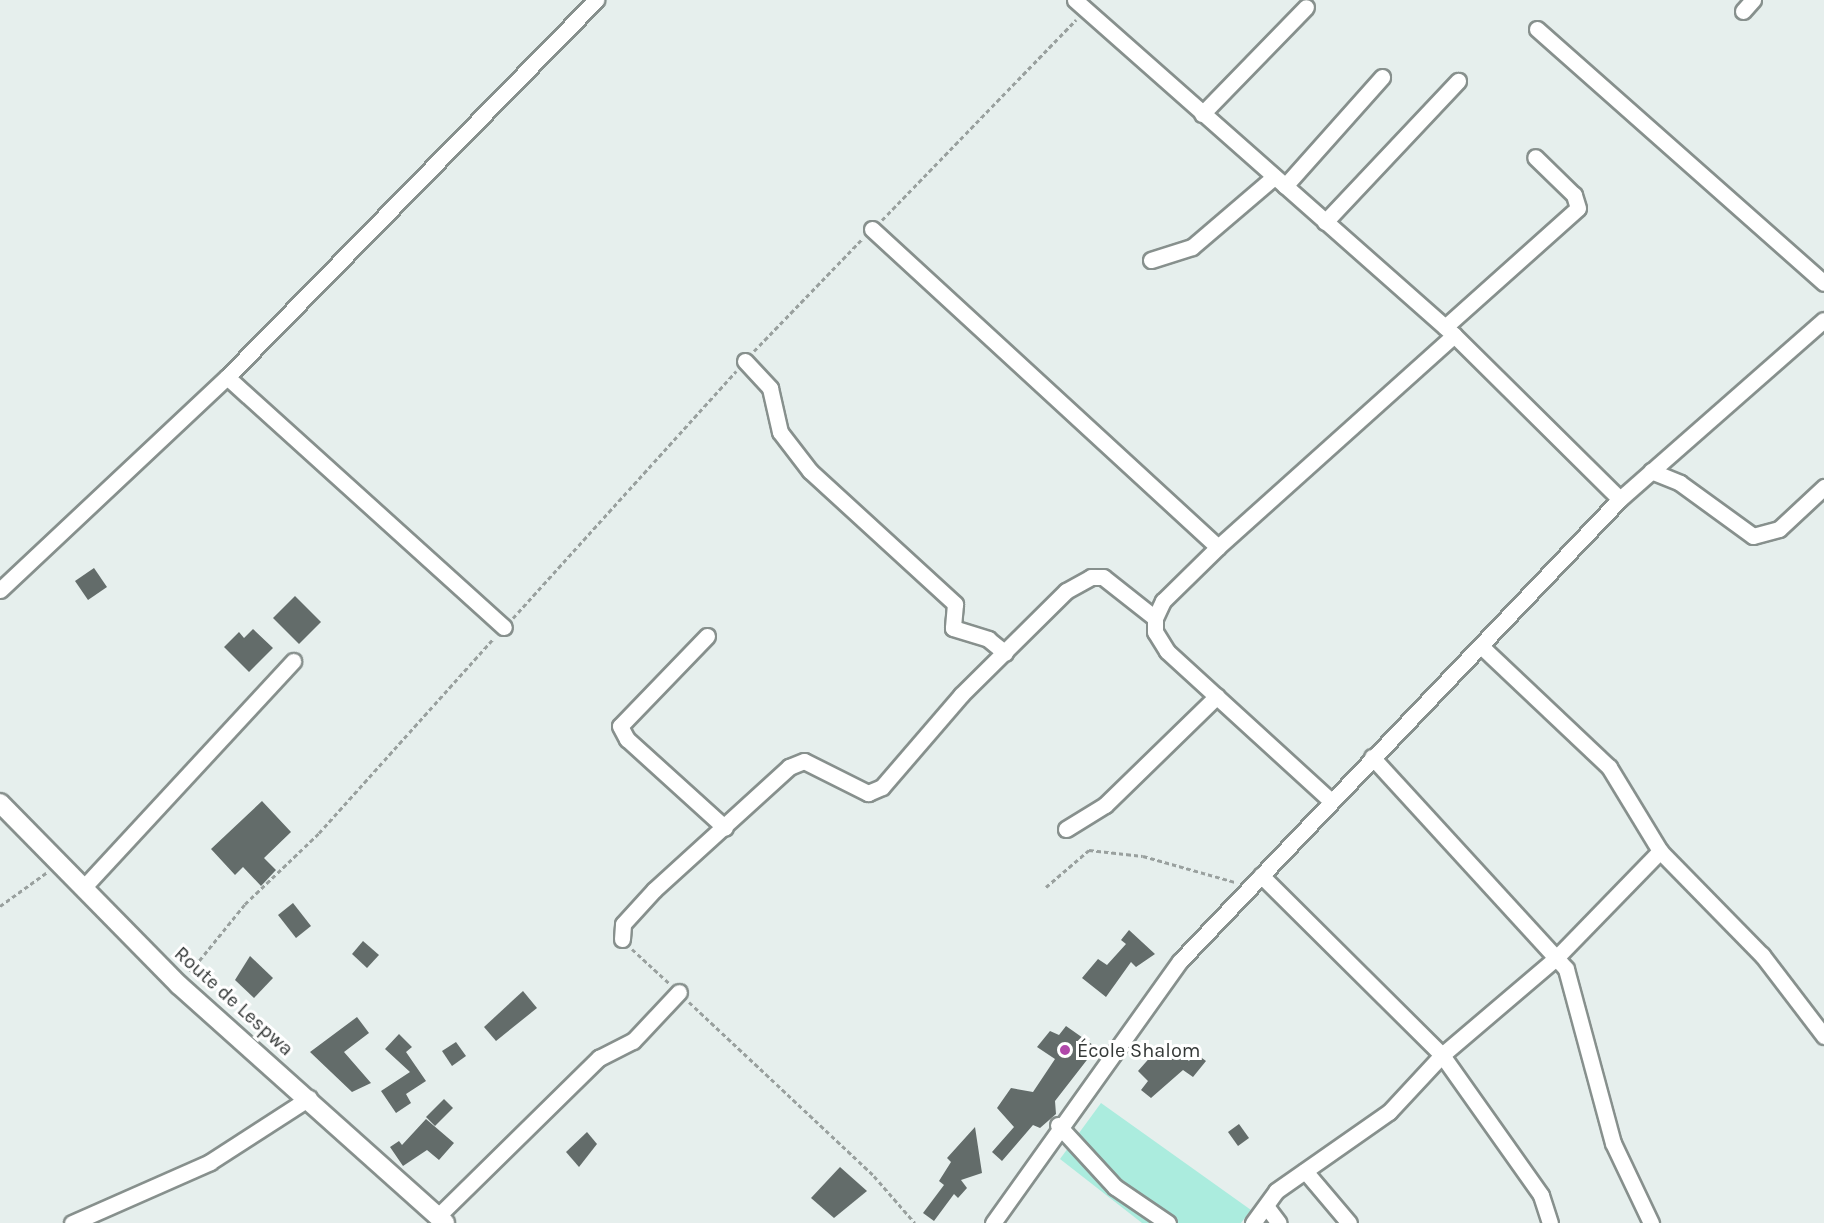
<!DOCTYPE html>
<meta charset="utf-8">
<style>
body{margin:0}
#map{position:relative;width:1824px;height:1223px;overflow:hidden;background:#e6efed;font-family:Karla,sans-serif}
div>[style]{position:absolute}
.green>*{inset:0;background:#abecde}
.building>*{inset:0;background:#636c6a}
.path>*{height:3px;margin-top:-1.5px;transform-origin:0;background:repeating-linear-gradient(90deg,#99a09e 0 4.5px,transparent 0 7.5px)}
.roads{filter:drop-shadow(2px 0 #87908d) drop-shadow(-2px 0 #87908d) drop-shadow(0 2px #87908d) drop-shadow(0 -2px #87908d)}
.minor>*{height:15px;margin:-7.5px;padding:0 7.5px;transform-origin:7.5px;border-radius:7.5px;background:#fff}
.tertiary>*{height:18px;margin:-9px;padding:0 9px;transform-origin:9px;border-radius:9px;background:#fff}
.dots>*{width:16px;height:16px;translate:-50% -50%;box-sizing:border-box;border:3px solid #fff;border-radius:50%}
span{translate:-50% -50%;white-space:nowrap;text-align:center;line-height:1.15;-webkit-text-stroke:6px #fff;paint-order:stroke}
.street-label{font-size:20px;color:#343837}
.poi-label{font-size:20px;color:#343837}
.left{translate:0 -50%;text-align:left}
</style>
<div id="map">
<div class="green">
<i style="clip-path:polygon(1101px 1103px,1251px 1210px,1241px 1223px,1142px 1223px,1060px 1159px)"></i>
</div>
<div class="building">
<i style="clip-path:polygon(94px 568px,107px 587px,88px 600px,75px 581px)"></i>
<i style="clip-path:polygon(295px 596px,321px 622px,299px 644px,273px 618px)"></i>
<i style="clip-path:polygon(253px 629px,273px 648px,249px 672px,224px 647px,239px 632px,244px 638px)"></i>
<i style="clip-path:polygon(262px 801px,291px 832px,264px 858px,276px 870px,261px 886px,243px 867px,235px 875px,211px 849px)"></i>
<i style="clip-path:polygon(293px 903px,311px 926px,296px 938px,278px 915px)"></i>
<i style="clip-path:polygon(1129px 930px,1155px 954px,1136px 967px,1131px 962px,1106px 997px,1082px 978px,1098px 959px,1107px 965px,1126px 944px,1121px 940px)"></i>
<i style="clip-path:polygon(363px 941px,379px 955px,367px 968px,352px 954px)"></i>
<i style="clip-path:polygon(250px 956px,273px 978px,254px 998px,235px 980px)"></i>
<i style="clip-path:polygon(523px 991px,537px 1008px,496px 1041px,484px 1027px)"></i>
<i style="clip-path:polygon(357px 1017px,369px 1033px,344px 1052px,371px 1083px,352px 1092px,310px 1052px)"></i>
<i style="clip-path:polygon(1066px 1026px,1093px 1045px,1090px 1056px,1055px 1101px,1056px 1114px,1040px 1128px,1033px 1125px,1002px 1161px,992px 1152px,1014px 1127px,997px 1108px,1011px 1088px,1033px 1092px,1055px 1059px,1037px 1047px,1050px 1031px,1059px 1035px)"></i>
<i style="clip-path:polygon(399px 1034px,412px 1047px,406px 1052px,426px 1081px,406px 1094px,411px 1103px,396px 1113px,381px 1091px,410px 1072px,385px 1049px)"></i>
<i style="clip-path:polygon(456px 1042px,466px 1056px,452px 1066px,442px 1051px)"></i>
<i style="clip-path:polygon(1172px 1046px,1189px 1061px,1195px 1053px,1206px 1061px,1193px 1077px,1183px 1070px,1151px 1098px,1141px 1090px,1148px 1081px,1138px 1071px,1153px 1054px,1159px 1060px)"></i>
<i style="clip-path:polygon(444px 1099px,453px 1108px,435px 1126px,426px 1117px)"></i>
<i style="clip-path:polygon(426px 1119px,454px 1143px,439px 1160px,427px 1150px,403px 1166px,390px 1147px,399px 1141px,402px 1145px)"></i>
<i style="clip-path:polygon(1239px 1124px,1249px 1138px,1238px 1146px,1228px 1132px)"></i>
<i style="clip-path:polygon(975px 1127px,982px 1173px,961px 1180px,967px 1188px,958px 1198px,954px 1194px,934px 1221px,923px 1213px,944px 1185px,939px 1181px,951px 1162px,947px 1158px)"></i>
<i style="clip-path:polygon(587px 1132px,597px 1144px,579px 1167px,566px 1152px)"></i>
<i style="clip-path:polygon(840px 1167px,867px 1191px,834px 1218px,811px 1198px)"></i>
</div>
<div class="path">
<i style="left:882px;top:220px;width:279px;rotate:-45.9deg"></i>
<i style="left:754px;top:351px;width:156px;rotate:-46deg"></i>
<i style="left:513px;top:618px;width:333px;rotate:-47.9deg"></i>
<i style="left:1046px;top:887px;width:57px;rotate:-40.7deg"></i>
<i style="left:1089px;top:850px;width:54px;rotate:6.3deg"></i>
<i style="left:1143px;top:856px;width:96px;rotate:15.8deg"></i>
<i style="left:0;top:906px;width:57px;rotate:-35.7deg"></i>
<i style="left:632px;top:949px;width:50px;rotate:42.6deg"></i>
<i style="left:190px;top:972px;width:87px;rotate:-51deg"></i>
<i style="left:245px;top:904px;width:103px;rotate:-43.8deg"></i>
<i style="left:319px;top:833px;width:262px;rotate:-48.1deg"></i>
<i style="left:689px;top:1002px;width:254px;rotate:43.2deg"></i>
<i style="left:874px;top:1176px;width:62px;rotate:48.9deg"></i>
</div>
<div class="roads">
<div class="minor">
<i style="left:1075px;top:0;width:506px;rotate:41.47deg"></i>
<i style="left:1454px;top:335px;width:233px;rotate:44.7deg"></i>
<i style="left:1743px;top:11px;width:15px;rotate:-48deg"></i>
<i style="left:1537px;top:29px;width:383px;rotate:41.5deg"></i>
<i style="left:1202px;top:114px;width:149px;rotate:-45.8deg"></i>
<i style="left:1285px;top:186px;width:146px;rotate:-48.3deg"></i>
<i style="left:1325px;top:222px;width:194px;rotate:-46.7deg"></i>
<i style="left:872px;top:229px;width:470px;rotate:42.6deg"></i>
<i style="left:1151px;top:260px;width:43px;rotate:-17.6deg"></i>
<i style="left:1192px;top:247px;width:108px;rotate:-40.5deg"></i>
<i style="left:1445px;top:327px;width:178px;rotate:-41.8deg"></i>
<i style="left:1578px;top:208px;width:14px;rotate:-107deg"></i>
<i style="left:1574px;top:195px;width:54px;rotate:-135.7deg"></i>
<i style="left:745px;top:361px;width:37px;rotate:47deg"></i>
<i style="left:770px;top:388px;width:45px;rotate:77.2deg"></i>
<i style="left:780px;top:432px;width:49px;rotate:52.4deg"></i>
<i style="left:810px;top:471px;width:197px;rotate:42.5deg"></i>
<i style="left:955px;top:604px;width:24px;rotate:95deg"></i>
<i style="left:953px;top:628px;width:37px;rotate:17deg"></i>
<i style="left:988px;top:639px;width:22px;rotate:39deg"></i>
<i style="left:227px;top:377px;width:373px;rotate:42.1deg"></i>
<i style="left:1651px;top:471px;width:31px;rotate:22deg"></i>
<i style="left:1680px;top:483px;width:90px;rotate:36deg"></i>
<i style="left:1753px;top:536px;width:27px;rotate:-15deg"></i>
<i style="left:1779px;top:529px;width:62px;rotate:-43deg"></i>
<i style="left:0;top:590px;width:311px;rotate:-43.2deg"></i>
<i style="left:227px;top:377px;width:528px;rotate:-45.61deg"></i>
<i style="left:707px;top:636px;width:125px;rotate:134deg"></i>
<i style="left:620px;top:726px;width:15px;rotate:62deg"></i>
<i style="left:627px;top:739px;width:132px;rotate:42.2deg"></i>
<i style="left:1482px;top:647px;width:175px;rotate:43.4deg"></i>
<i style="left:1609px;top:767px;width:98px;rotate:58.7deg"></i>
<i style="left:1660px;top:851px;width:146px;rotate:45.6deg"></i>
<i style="left:1762px;top:955px;width:102px;rotate:52.6deg"></i>
<i style="left:1372px;top:757px;width:287px;rotate:47.5deg"></i>
<i style="left:1566px;top:969px;width:180px;rotate:74.9deg"></i>
<i style="left:1613px;top:1143px;width:89px;rotate:64.6deg"></i>
<i style="left:1331px;top:801px;width:222px;rotate:-137.6deg"></i>
<i style="left:1167px;top:651px;width:22px;rotate:-122deg"></i>
<i style="left:1155px;top:632px;width:14px;rotate:-90deg"></i>
<i style="left:1155px;top:618px;width:19px;rotate:-65deg"></i>
<i style="left:1163px;top:601px;width:77px;rotate:-44.5deg"></i>
<i style="left:1218px;top:547px;width:317px;rotate:-41.9deg"></i>
<i style="left:1066px;top:829px;width:46px;rotate:-31.6deg"></i>
<i style="left:1105px;top:805px;width:156px;rotate:-44.2deg"></i>
<i style="left:84px;top:887px;width:308px;rotate:-47.2deg"></i>
<i style="left:622px;top:939px;width:15px;rotate:-86deg"></i>
<i style="left:623px;top:924px;width:46px;rotate:-47.6deg"></i>
<i style="left:654px;top:890px;width:183px;rotate:-42.3deg"></i>
<i style="left:789px;top:767px;width:16px;rotate:-22deg"></i>
<i style="left:804px;top:761px;width:72px;rotate:26.6deg"></i>
<i style="left:868px;top:793px;width:15px;rotate:-23deg"></i>
<i style="left:882px;top:787px;width:121px;rotate:-49.3deg"></i>
<i style="left:961px;top:695px;width:148px;rotate:-44.7deg"></i>
<i style="left:1066px;top:591px;width:29px;rotate:-29deg"></i>
<i style="left:1091px;top:577px;width:12px"></i>
<i style="left:1103px;top:577px;width:66px;rotate:38.3deg"></i>
<i style="left:1058px;top:1125px;width:84px;rotate:47.4deg"></i>
<i style="left:1115px;top:1187px;width:64px;rotate:34.2deg"></i>
<i style="left:1305px;top:1171px;width:68px;rotate:49.8deg"></i>
<i style="left:1266px;top:1206px;width:21px;rotate:53deg"></i>
<i style="left:438px;top:1216px;width:226px;rotate:-44.5deg"></i>
<i style="left:599px;top:1058px;width:38px;rotate:-27deg"></i>
<i style="left:633px;top:1041px;width:67px;rotate:-46.8deg"></i>
<i style="left:72px;top:1223px;width:151px;rotate:-23.8deg"></i>
<i style="left:210px;top:1162px;width:118px;rotate:-32.9deg"></i>
<i style="left:993px;top:1223px;width:322px;rotate:-54.5deg"></i>
<i style="left:1180px;top:961px;width:638px;rotate:-46.4deg"></i>
<i style="left:1620px;top:499px;width:271px;rotate:-41.3deg"></i>
<i style="left:1253px;top:1223px;width:39px;rotate:-54deg"></i>
<i style="left:1276px;top:1191px;width:138px;rotate:-35deg"></i>
<i style="left:1389px;top:1112px;width:78px;rotate:-47.1deg"></i>
<i style="left:1442px;top:1055px;width:255px;rotate:-135.2deg"></i>
<i style="left:1550px;top:1223px;width:29px;rotate:-108deg"></i>
<i style="left:1541px;top:1195px;width:171px;rotate:-125.3deg"></i>
<i style="left:1442px;top:1055px;width:151px;rotate:-40.4deg"></i>
<i style="left:1557px;top:957px;width:148px;rotate:-45.8deg"></i>
</div>
<div class="tertiary">
<i style="left:0;top:803px;width:255px;rotate:45.5deg"></i>
<i style="left:179px;top:985px;width:357px;rotate:41.8deg"></i>
</div>
</div>
<div class="dots">
<i style="left:1065px;top:1050px;background:#b048aa"></i>
</div>
<div class="street-label">
<span style="left:234px;top:1001px;rotate:42deg">Route de Lespwa</span>
</div>
<div class="poi-label">
<span class="left" style="left:1077px;top:1050px">École Shalom</span>
</div>
</div>
